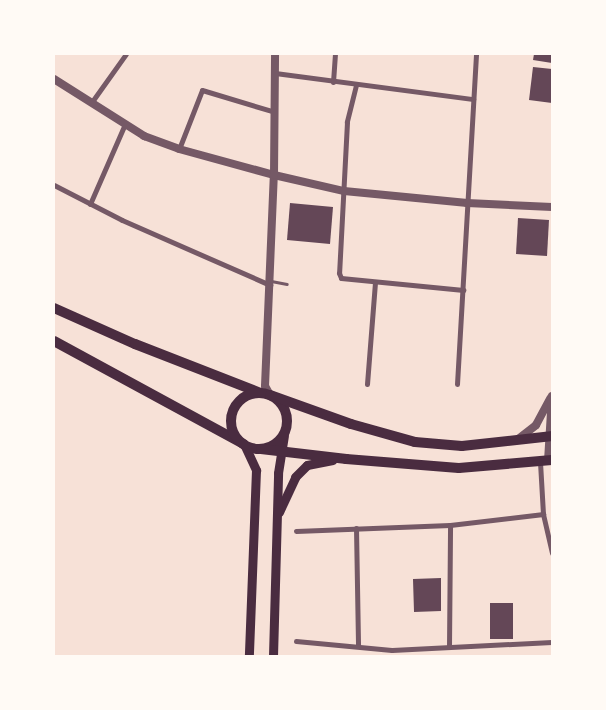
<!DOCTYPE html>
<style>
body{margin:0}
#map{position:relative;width:606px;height:710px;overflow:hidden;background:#f7e1d7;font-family:"Varela Round",sans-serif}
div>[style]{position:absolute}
.building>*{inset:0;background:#644757}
.service>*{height:3px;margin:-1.5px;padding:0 1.5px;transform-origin:1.5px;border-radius:1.5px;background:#755966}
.minor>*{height:5px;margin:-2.5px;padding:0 2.5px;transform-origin:2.5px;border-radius:2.5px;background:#755966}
.tertiary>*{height:8px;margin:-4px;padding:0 4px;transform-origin:4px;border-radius:4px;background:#755966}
.primary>*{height:9px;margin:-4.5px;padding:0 4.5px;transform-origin:4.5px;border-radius:4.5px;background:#4a2c40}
.trunk>*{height:10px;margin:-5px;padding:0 5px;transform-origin:5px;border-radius:5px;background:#4a2c40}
.trunk>.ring{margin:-5px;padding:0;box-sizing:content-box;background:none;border:10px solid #4a2c40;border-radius:50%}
span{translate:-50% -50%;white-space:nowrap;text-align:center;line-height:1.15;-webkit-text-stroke:5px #fffaf5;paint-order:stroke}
.frame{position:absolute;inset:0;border:55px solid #fffaf5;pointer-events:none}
</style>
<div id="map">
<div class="building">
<i style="clip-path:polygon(534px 54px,552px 54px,552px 63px,533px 60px)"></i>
<i style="clip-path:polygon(533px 67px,552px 69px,552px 103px,529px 100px)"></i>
<i style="clip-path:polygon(290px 203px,333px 207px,330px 244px,287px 240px)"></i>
<i style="clip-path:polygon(518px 218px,549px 220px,547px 256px,516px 254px)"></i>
<i style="clip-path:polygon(441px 578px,441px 611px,414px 612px,413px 579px)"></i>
<i style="clip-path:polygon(490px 603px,513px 603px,513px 639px,490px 639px)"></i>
</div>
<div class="service">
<i style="left:271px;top:281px;width:16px;rotate:11deg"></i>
</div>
<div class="minor">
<i style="left:275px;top:73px;width:200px;rotate:7.5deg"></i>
<i style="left:333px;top:82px;width:28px;rotate:-86deg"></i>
<i style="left:356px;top:85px;width:38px;rotate:104deg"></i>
<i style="left:347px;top:122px;width:151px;rotate:93deg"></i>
<i style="left:339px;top:273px;width:5px;rotate:68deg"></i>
<i style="left:341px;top:278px;width:123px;rotate:5.6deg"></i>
<i style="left:91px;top:103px;width:60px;rotate:-54.5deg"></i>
<i style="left:179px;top:149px;width:63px;rotate:-68.7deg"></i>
<i style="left:202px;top:90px;width:76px;rotate:16.8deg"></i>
<i style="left:54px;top:185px;width:76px;rotate:27.2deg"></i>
<i style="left:122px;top:220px;width:162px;rotate:23.7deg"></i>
<i style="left:90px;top:204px;width:87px;rotate:-66.4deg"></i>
<i style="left:367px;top:384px;width:102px;rotate:-85.5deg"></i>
<i style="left:457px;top:384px;width:331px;rotate:-86.7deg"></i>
<i style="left:540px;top:462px;width:52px;rotate:86.7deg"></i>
<i style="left:543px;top:514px;width:40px;rotate:77deg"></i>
<i style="left:356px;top:528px;width:118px;rotate:89deg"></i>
<i style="left:296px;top:531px;width:154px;rotate:-2.2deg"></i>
<i style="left:450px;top:525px;width:94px;rotate:-6.7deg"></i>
<i style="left:296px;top:641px;width:96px;rotate:5.4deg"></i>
<i style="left:392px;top:650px;width:160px;rotate:-2.9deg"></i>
<i style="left:449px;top:647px;width:122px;rotate:-89.5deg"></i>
</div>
<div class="tertiary">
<i style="left:54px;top:79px;width:107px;rotate:32.3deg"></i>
<i style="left:144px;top:136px;width:37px;rotate:20deg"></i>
<i style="left:179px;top:149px;width:98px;rotate:15.3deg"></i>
<i style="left:274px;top:175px;width:72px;rotate:12.9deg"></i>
<i style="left:344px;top:191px;width:124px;rotate:5.6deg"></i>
<i style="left:467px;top:203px;width:85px;rotate:2.7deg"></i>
<i style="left:270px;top:395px;width:10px;rotate:-119deg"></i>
<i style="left:265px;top:386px;width:211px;rotate:-87.6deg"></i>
<i style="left:274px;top:175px;width:121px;rotate:-89.5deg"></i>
<i style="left:517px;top:440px;width:24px;rotate:-38deg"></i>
<i style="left:536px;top:425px;width:30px;rotate:-62deg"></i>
<i style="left:548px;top:461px;width:65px;rotate:-86.5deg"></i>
</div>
<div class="primary">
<i style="left:244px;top:444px;width:29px;rotate:65deg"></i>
<i style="left:256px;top:470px;width:186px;rotate:92.2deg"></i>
<i style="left:279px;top:512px;width:38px;rotate:-65deg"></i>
<i style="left:295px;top:477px;width:17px;rotate:-45deg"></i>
<i style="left:307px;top:465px;width:26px;rotate:-11deg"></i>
<i style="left:273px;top:656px;width:183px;rotate:-88.4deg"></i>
<i style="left:278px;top:473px;width:38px;rotate:-81deg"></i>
</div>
<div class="trunk">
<i style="left:54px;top:308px;width:89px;rotate:24deg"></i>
<i style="left:135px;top:344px;width:135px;rotate:21.3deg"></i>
<i style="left:54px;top:341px;width:216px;rotate:28.5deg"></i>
<i class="ring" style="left:231px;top:393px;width:46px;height:46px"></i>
<i style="left:270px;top:395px;width:86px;rotate:19.7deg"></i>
<i style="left:351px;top:424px;width:66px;rotate:15.7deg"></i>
<i style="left:415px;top:442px;width:47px;rotate:4.9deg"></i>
<i style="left:462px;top:446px;width:91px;rotate:-6.3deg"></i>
<i style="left:261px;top:449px;width:86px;rotate:6.7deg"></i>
<i style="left:346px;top:459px;width:113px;rotate:4.6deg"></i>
<i style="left:459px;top:468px;width:93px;rotate:-4.9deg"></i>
</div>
<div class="frame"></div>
</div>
